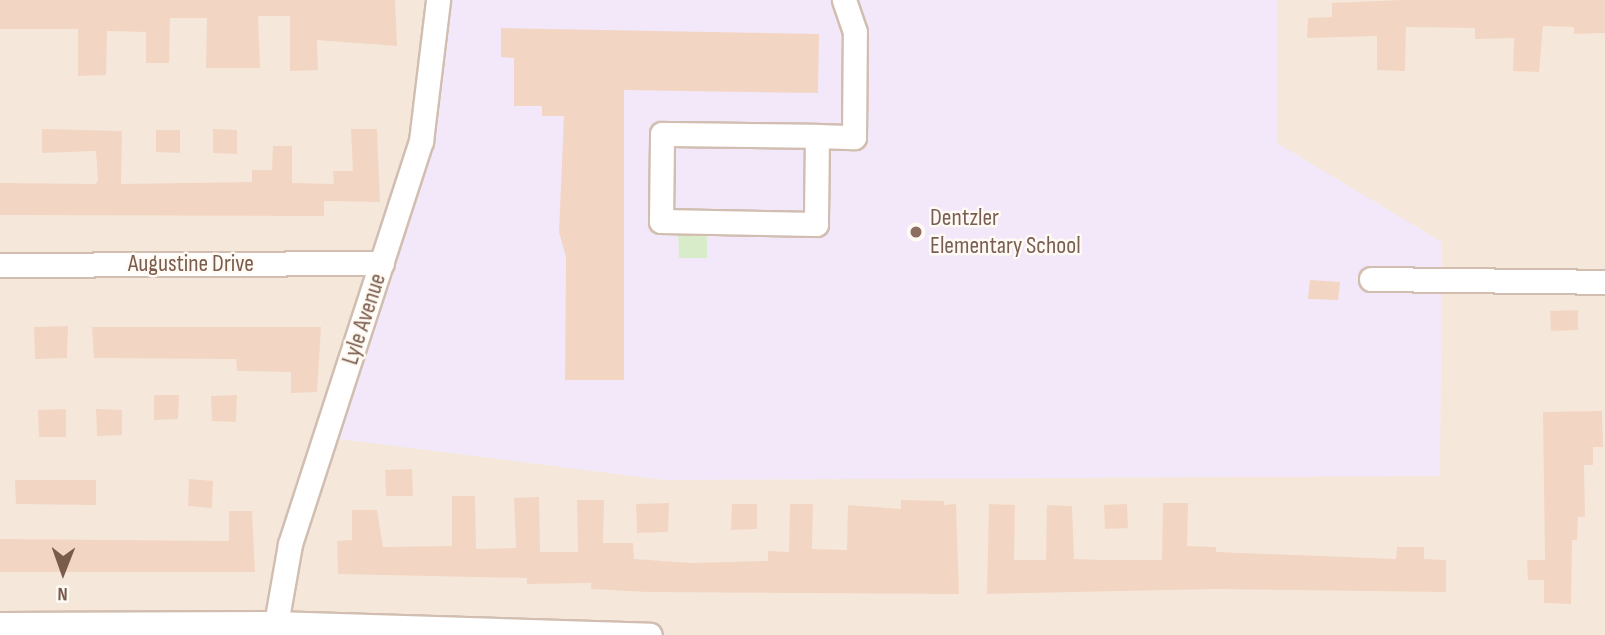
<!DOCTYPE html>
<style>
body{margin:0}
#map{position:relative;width:1605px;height:635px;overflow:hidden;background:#fdf6ec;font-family:"Sofia Sans Condensed",sans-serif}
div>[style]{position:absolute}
.residential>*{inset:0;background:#f5e8da}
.education>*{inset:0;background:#f3e8fa}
.green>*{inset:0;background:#d8ecc9}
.building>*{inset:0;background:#f3d5c3}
.roads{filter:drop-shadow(2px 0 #d1beb0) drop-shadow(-2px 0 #d1beb0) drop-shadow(0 2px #d1beb0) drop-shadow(0 -2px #d1beb0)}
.minor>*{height:23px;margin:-11.5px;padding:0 11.5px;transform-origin:11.5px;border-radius:11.5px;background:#fff}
.dots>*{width:19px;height:19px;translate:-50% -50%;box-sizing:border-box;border:4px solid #fffaf3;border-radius:50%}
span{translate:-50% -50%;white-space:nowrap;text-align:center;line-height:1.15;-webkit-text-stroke:5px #fffaf3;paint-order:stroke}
.education-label{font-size:24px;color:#785e54}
.left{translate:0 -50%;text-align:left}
.street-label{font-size:24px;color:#7a5c4d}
.north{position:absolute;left:28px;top:537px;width:70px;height:70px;-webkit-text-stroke:5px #fffaf3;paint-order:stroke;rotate:181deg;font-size:19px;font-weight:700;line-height:28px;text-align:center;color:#7a5c4d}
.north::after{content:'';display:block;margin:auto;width:24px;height:32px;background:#7a5c4d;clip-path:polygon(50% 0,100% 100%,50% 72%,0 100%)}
</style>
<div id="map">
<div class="residential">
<i style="clip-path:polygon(0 0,1605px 0,1605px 635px,0 635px)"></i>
</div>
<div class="education">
<i style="clip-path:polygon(445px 0,1277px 0,1277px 143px,1442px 242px,1440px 476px,664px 480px,339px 439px,410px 222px,436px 86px)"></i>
</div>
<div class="green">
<i style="clip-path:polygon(678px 230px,707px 230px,707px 258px,679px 258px)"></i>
</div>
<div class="building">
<i style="clip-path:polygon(0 0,395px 0,397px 46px,317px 40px,318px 70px,290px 71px,290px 16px,258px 16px,260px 68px,206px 68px,207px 18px,170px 18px,169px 63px,146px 63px,146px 32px,107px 31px,106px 75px,78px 76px,78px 29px,0 29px)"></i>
<i style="clip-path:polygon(1400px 0,1605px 0,1605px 33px,1574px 34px,1574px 27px,1543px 26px,1539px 72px,1513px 71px,1514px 38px,1475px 39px,1475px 28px,1406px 27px,1405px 71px,1377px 70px,1377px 36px,1307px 38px,1308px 18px,1332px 17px,1332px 3px)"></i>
<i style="clip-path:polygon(501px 28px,819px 34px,818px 93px,624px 90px,624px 380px,565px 380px,566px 257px,559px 232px,564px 116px,542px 116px,542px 106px,514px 106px,514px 58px,501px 57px)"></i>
<i style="clip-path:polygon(42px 129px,122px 131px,121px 184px,252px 182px,252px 170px,272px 170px,273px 146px,292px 146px,292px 183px,334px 184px,333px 171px,353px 171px,351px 129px,377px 129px,380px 202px,324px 201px,324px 216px,0 215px,0 183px,96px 184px,98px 179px,96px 151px,42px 153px)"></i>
<i style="clip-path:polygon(213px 129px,237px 130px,237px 154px,213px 153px)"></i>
<i style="clip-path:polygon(156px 130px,180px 130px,180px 153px,156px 152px)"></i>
<i style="clip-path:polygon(1310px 280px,1340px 282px,1338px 300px,1308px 299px)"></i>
<i style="clip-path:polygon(1578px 310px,1578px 330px,1551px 331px,1550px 311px)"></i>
<i style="clip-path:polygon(68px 326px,67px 358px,35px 359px,34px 327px)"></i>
<i style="clip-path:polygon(92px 327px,321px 327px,317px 392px,291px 393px,291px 372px,237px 371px,236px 359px,94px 358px)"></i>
<i style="clip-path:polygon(154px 395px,179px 395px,178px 419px,154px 420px)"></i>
<i style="clip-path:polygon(237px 395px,236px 422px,212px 421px,211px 396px)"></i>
<i style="clip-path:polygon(66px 409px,66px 437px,39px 437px,38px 410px)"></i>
<i style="clip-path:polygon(96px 409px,122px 410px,122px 435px,97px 436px)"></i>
<i style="clip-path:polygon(1602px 411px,1603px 447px,1593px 447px,1593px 465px,1584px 465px,1585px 517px,1578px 517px,1577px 540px,1572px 540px,1571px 604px,1544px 603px,1544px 580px,1528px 580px,1527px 560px,1545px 560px,1543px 412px)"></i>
<i style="clip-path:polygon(412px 469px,413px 496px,386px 496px,385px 470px)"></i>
<i style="clip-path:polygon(189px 479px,213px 481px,212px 508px,188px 506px)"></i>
<i style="clip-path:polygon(15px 480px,96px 480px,96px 505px,16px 504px)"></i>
<i style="clip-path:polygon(452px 496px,475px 496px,476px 549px,516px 548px,514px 498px,539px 497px,540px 552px,578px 552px,577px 500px,604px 500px,603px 543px,633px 543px,634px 559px,692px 563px,768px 561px,768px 551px,789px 552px,790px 504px,813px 504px,812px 549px,847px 550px,848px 505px,901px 509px,901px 500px,944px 501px,944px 505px,956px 504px,959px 594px,647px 592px,591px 589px,591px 583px,527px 584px,527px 578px,338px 574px,337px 541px,352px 540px,352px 510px,377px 510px,383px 547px,452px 546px)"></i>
<i style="clip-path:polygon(669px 503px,668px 532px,637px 533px,636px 504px)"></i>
<i style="clip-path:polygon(1163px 503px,1188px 503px,1187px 546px,1216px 547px,1216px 552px,1396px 559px,1397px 547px,1424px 547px,1424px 559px,1446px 560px,1446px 592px,1217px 589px,987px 594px,989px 504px,1015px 505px,1014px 560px,1046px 560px,1047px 505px,1072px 506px,1074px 559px,1102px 560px,1162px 560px)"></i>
<i style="clip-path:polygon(732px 504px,757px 504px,757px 529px,731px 530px)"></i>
<i style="clip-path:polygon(1127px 504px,1128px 528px,1105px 529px,1104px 505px)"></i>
<i style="clip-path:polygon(229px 511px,252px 511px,255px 572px,0 572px,0 539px,229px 541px)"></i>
</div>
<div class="roads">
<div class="minor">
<i style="left:662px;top:134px;width:155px;rotate:0.7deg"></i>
<i style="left:817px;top:136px;width:88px;rotate:90.7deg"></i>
<i style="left:816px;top:224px;width:155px;rotate:-178.9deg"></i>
<i style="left:661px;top:221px;width:87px;rotate:-89.3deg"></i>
<i style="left:817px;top:136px;width:37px;rotate:2deg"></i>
<i style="left:854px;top:137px;width:105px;rotate:-89.5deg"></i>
<i style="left:855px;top:32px;width:34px;rotate:-109deg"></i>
<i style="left:0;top:265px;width:382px;rotate:-0.3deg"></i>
<i style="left:1371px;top:279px;width:234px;rotate:0.7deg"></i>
<i style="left:0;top:624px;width:274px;rotate:-0.2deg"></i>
<i style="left:274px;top:623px;width:376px;rotate:1.8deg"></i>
<i style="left:274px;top:635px;width:92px;rotate:-80deg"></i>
<i style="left:290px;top:544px;width:424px;rotate:-72deg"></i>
<i style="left:421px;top:141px;width:142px;rotate:-83.1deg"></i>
</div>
</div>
<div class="dots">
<i style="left:916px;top:232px;background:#8d6e63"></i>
</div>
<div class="education-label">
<span class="left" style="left:930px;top:232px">Dentzler<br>Elementary School</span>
</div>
<div class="street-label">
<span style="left:191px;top:264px">Augustine Drive</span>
<span style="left:364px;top:319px;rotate:-72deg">Lyle Avenue</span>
</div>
<div class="north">N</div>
</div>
